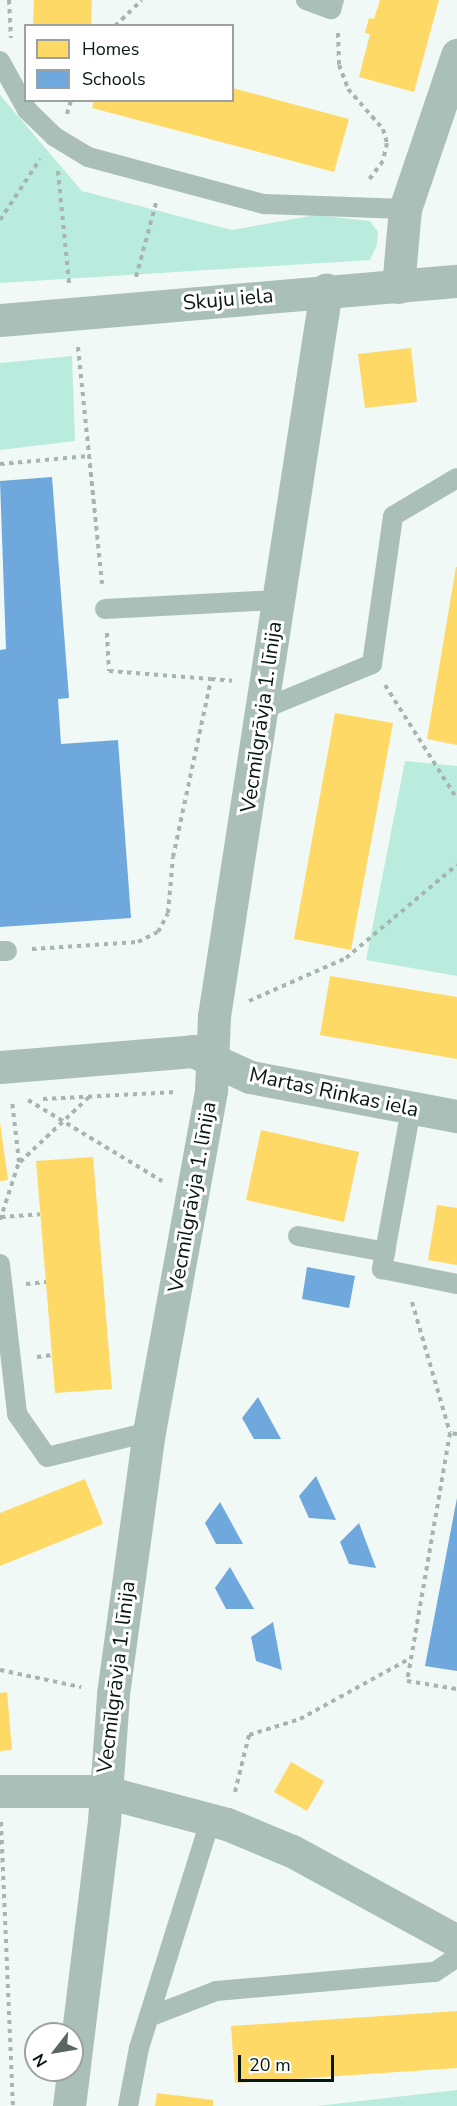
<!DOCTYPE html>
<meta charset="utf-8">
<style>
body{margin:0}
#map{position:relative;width:457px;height:2106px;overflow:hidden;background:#f0f9f6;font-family:"Nunito Sans",sans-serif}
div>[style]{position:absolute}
.green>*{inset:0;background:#baecdd}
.homes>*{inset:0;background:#ffd966}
.schools>*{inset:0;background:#6fa8dc}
.path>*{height:4px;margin-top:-2px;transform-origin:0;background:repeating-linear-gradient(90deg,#a6b5b0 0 4.5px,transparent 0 9px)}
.lane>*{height:20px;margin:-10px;padding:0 10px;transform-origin:10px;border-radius:10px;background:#abbfb9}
.street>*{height:33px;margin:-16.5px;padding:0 16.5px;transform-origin:16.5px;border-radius:16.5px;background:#abbfb9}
span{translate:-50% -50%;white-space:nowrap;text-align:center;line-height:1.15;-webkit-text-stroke:6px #fff;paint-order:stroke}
.street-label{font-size:21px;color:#071712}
.legend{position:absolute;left:24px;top:24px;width:210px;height:78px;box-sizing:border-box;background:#fff;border:2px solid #9ca2a0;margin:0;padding:8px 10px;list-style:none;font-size:18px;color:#071712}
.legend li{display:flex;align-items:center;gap:12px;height:30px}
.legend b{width:30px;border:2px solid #9ca2a0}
.north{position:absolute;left:24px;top:2022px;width:60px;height:60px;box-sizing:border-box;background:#fff;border:2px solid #9ca2a0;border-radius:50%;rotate:239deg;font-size:16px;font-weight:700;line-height:24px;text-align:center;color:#071712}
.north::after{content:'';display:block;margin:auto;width:21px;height:27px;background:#596662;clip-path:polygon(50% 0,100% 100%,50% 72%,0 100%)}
.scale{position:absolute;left:238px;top:2055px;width:96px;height:27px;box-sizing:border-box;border:3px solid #071712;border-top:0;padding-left:8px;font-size:18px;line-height:21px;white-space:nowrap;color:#071712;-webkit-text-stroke:4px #fff;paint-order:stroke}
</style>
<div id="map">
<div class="green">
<i style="clip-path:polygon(0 95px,82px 191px,232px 230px,316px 215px,370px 221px,378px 232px,377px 245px,370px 260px,0 283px)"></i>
<i style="clip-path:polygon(72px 356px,75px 441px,0 450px,0 363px)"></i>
<i style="clip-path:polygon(405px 761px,457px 766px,457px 976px,366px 960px)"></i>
<i style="clip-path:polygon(457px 2090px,457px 2106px,317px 2106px)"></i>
</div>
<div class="homes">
<i style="clip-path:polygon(34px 0,92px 0,91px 26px,33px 26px)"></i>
<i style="clip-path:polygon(380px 0,439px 0,414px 92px,359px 77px,370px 34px,365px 33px,369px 18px,374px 19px)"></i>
<i style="clip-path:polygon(232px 88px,349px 119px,334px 172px,92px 108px,94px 100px,232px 100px)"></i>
<i style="clip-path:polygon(411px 348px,417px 402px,365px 408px,358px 354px)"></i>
<i style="clip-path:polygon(456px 567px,457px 567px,457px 745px,427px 739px)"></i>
<i style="clip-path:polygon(335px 713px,393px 723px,351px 950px,294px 939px)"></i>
<i style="clip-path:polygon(330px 976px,457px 997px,457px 1059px,320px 1035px)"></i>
<i style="clip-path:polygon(0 1122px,8px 1180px,0 1181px)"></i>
<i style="clip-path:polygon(261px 1130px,359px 1152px,344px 1222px,246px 1200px)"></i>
<i style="clip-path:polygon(93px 1157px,112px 1389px,55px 1393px,36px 1161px)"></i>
<i style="clip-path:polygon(437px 1205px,457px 1208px,457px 1265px,428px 1260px)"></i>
<i style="clip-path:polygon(85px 1479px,103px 1524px,0 1566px,0 1513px)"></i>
<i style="clip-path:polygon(7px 1692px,12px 1750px,0 1751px,0 1693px)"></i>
<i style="clip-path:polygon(291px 1762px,324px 1781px,307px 1811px,274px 1792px)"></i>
<i style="clip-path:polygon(457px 2011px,457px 2068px,235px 2083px,231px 2026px)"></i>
<i style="clip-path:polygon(157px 2093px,213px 2100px,213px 2106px,155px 2106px)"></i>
</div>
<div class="schools">
<i style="clip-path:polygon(52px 477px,69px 698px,58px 699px,61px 744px,118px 740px,131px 918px,0 927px,0 650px,6px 649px,0 481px)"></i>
<i style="clip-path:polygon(307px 1267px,355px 1276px,349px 1308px,302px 1299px)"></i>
<i style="clip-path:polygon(258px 1397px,281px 1439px,254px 1439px,242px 1418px)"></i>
<i style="clip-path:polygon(316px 1476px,336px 1520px,309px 1518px,299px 1496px)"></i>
<i style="clip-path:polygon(457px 1498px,457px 1671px,425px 1666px)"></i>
<i style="clip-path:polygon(220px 1502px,243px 1544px,216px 1544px,205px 1523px)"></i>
<i style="clip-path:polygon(359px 1523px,376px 1568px,349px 1564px,340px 1542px)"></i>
<i style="clip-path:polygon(230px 1567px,254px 1609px,226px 1609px,215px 1588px)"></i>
<i style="clip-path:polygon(273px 1622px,282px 1670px,256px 1661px,251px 1637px)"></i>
</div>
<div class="path">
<i style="left:9px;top:0;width:38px;rotate:87deg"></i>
<i style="left:115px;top:26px;width:37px;rotate:-44deg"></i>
<i style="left:338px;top:33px;width:32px;rotate:88deg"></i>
<i style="left:339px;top:65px;width:26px;rotate:69deg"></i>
<i style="left:348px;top:89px;width:53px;rotate:48.8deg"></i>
<i style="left:383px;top:129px;width:15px;rotate:74deg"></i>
<i style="left:387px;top:143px;width:18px;rotate:103deg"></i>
<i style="left:383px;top:161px;width:25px;rotate:127deg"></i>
<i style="left:67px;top:114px;width:15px;rotate:-74deg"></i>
<i style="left:58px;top:171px;width:113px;rotate:84.4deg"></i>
<i style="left:0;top:220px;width:73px;rotate:-56.7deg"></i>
<i style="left:136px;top:277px;width:77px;rotate:-74.9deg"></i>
<i style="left:78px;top:347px;width:238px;rotate:84.2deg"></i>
<i style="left:0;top:464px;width:89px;rotate:-5.1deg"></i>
<i style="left:107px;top:633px;width:38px;rotate:87deg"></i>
<i style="left:109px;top:671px;width:102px;rotate:4.5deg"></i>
<i style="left:385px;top:685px;width:135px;rotate:57.7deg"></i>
<i style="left:32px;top:949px;width:106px;rotate:-3.8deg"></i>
<i style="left:138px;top:942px;width:22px;rotate:-27deg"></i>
<i style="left:158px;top:932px;width:21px;rotate:-62deg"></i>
<i style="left:168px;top:913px;width:56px;rotate:-84.9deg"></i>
<i style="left:173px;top:857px;width:182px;rotate:-77.9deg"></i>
<i style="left:211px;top:679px;width:21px;rotate:5deg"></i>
<i style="left:249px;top:1001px;width:106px;rotate:-23.9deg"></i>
<i style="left:346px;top:958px;width:145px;rotate:-40deg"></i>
<i style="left:43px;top:1099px;width:134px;rotate:-3deg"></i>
<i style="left:28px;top:1100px;width:157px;rotate:31.2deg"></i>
<i style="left:20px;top:1162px;width:95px;rotate:-43.3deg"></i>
<i style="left:1px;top:1217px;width:39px;rotate:-4deg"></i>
<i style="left:0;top:1220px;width:61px;rotate:-71.9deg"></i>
<i style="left:19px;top:1162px;width:61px;rotate:-96.5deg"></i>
<i style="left:26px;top:1284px;width:20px;rotate:-6deg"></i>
<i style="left:412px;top:1302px;width:136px;rotate:73.8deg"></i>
<i style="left:37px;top:1357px;width:15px;rotate:-8deg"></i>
<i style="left:457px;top:1434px;width:7px;rotate:-172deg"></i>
<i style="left:450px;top:1433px;width:252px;rotate:99.8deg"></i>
<i style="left:407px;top:1681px;width:51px;rotate:9.1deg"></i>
<i style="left:0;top:1670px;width:83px;rotate:11.9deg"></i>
<i style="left:235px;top:1792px;width:59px;rotate:-76.2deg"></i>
<i style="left:249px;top:1735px;width:53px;rotate:-17.4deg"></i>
<i style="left:300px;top:1719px;width:127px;rotate:-28.8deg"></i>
<i style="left:1px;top:1822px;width:284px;rotate:87.6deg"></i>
</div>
<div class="lane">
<i style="left:306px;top:0;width:27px;rotate:20deg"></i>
<i style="left:331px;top:9px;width:9px;rotate:-72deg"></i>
<i style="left:0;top:61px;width:56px;rotate:61.1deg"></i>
<i style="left:27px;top:110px;width:39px;rotate:44deg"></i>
<i style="left:55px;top:137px;width:39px;rotate:31deg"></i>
<i style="left:88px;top:157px;width:182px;rotate:15deg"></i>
<i style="left:264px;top:204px;width:141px;rotate:2deg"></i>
<i style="left:105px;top:609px;width:173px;rotate:-3deg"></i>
<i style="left:263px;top:709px;width:118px;rotate:-22.4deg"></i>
<i style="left:372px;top:664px;width:149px;rotate:-81.9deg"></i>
<i style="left:393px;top:516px;width:74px;rotate:-30.7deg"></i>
<i style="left:0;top:951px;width:7px"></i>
<i style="left:411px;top:1109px;width:163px;rotate:100.3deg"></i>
<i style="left:382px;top:1269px;width:76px;rotate:11.3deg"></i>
<i style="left:298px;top:1236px;width:89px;rotate:10.3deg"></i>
<i style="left:0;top:1264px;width:151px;rotate:83.5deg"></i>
<i style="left:17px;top:1414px;width:52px;rotate:55.1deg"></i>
<i style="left:47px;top:1457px;width:105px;rotate:-13.8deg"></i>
<i style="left:149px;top:2017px;width:72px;rotate:-21.2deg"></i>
<i style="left:216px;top:1991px;width:220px;rotate:-5deg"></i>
<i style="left:435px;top:1972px;width:27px;rotate:-34deg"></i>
<i style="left:128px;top:2106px;width:59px;rotate:-79.3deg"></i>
<i style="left:139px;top:2048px;width:237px;rotate:-72.6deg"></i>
</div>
<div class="street">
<i style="left:398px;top:287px;width:78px;rotate:-84.9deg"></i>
<i style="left:405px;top:209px;width:163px;rotate:-71.3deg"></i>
<i style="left:0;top:320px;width:459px;rotate:-4.9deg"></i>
<i style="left:0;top:1067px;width:194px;rotate:-4.7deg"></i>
<i style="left:193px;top:1051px;width:63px;rotate:24.5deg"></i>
<i style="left:250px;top:1077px;width:211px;rotate:10.7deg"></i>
<i style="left:0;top:1791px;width:102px"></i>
<i style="left:102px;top:1791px;width:129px;rotate:14.8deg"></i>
<i style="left:227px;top:1824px;width:70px;rotate:22.6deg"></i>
<i style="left:292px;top:1851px;width:188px;rotate:28.6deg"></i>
<i style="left:69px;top:2106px;width:287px;rotate:-83deg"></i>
<i style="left:104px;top:1821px;width:127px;rotate:-85.9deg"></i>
<i style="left:113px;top:1694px;width:264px;rotate:-82.2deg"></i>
<i style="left:149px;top:1432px;width:348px;rotate:-79.7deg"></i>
<i style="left:211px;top:1090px;width:74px;rotate:-87.7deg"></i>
<i style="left:214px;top:1016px;width:735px;rotate:-81.23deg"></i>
</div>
<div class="street-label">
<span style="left:228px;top:299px;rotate:-5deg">Skuju iela</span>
<span style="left:261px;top:717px;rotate:-82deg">Vecmīlgrāvja 1. līnija</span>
<span style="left:334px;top:1092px;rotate:12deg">Martas Rinkas iela</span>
<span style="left:192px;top:1197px;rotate:-80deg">Vecmīlgrāvja 1. līnija</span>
<span style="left:116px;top:1677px;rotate:-83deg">Vecmīlgrāvja 1. līnija</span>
</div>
<ul class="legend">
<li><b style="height:16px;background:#ffd966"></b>Homes</li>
<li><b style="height:16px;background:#6fa8dc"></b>Schools</li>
</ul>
<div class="north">N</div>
<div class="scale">20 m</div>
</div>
